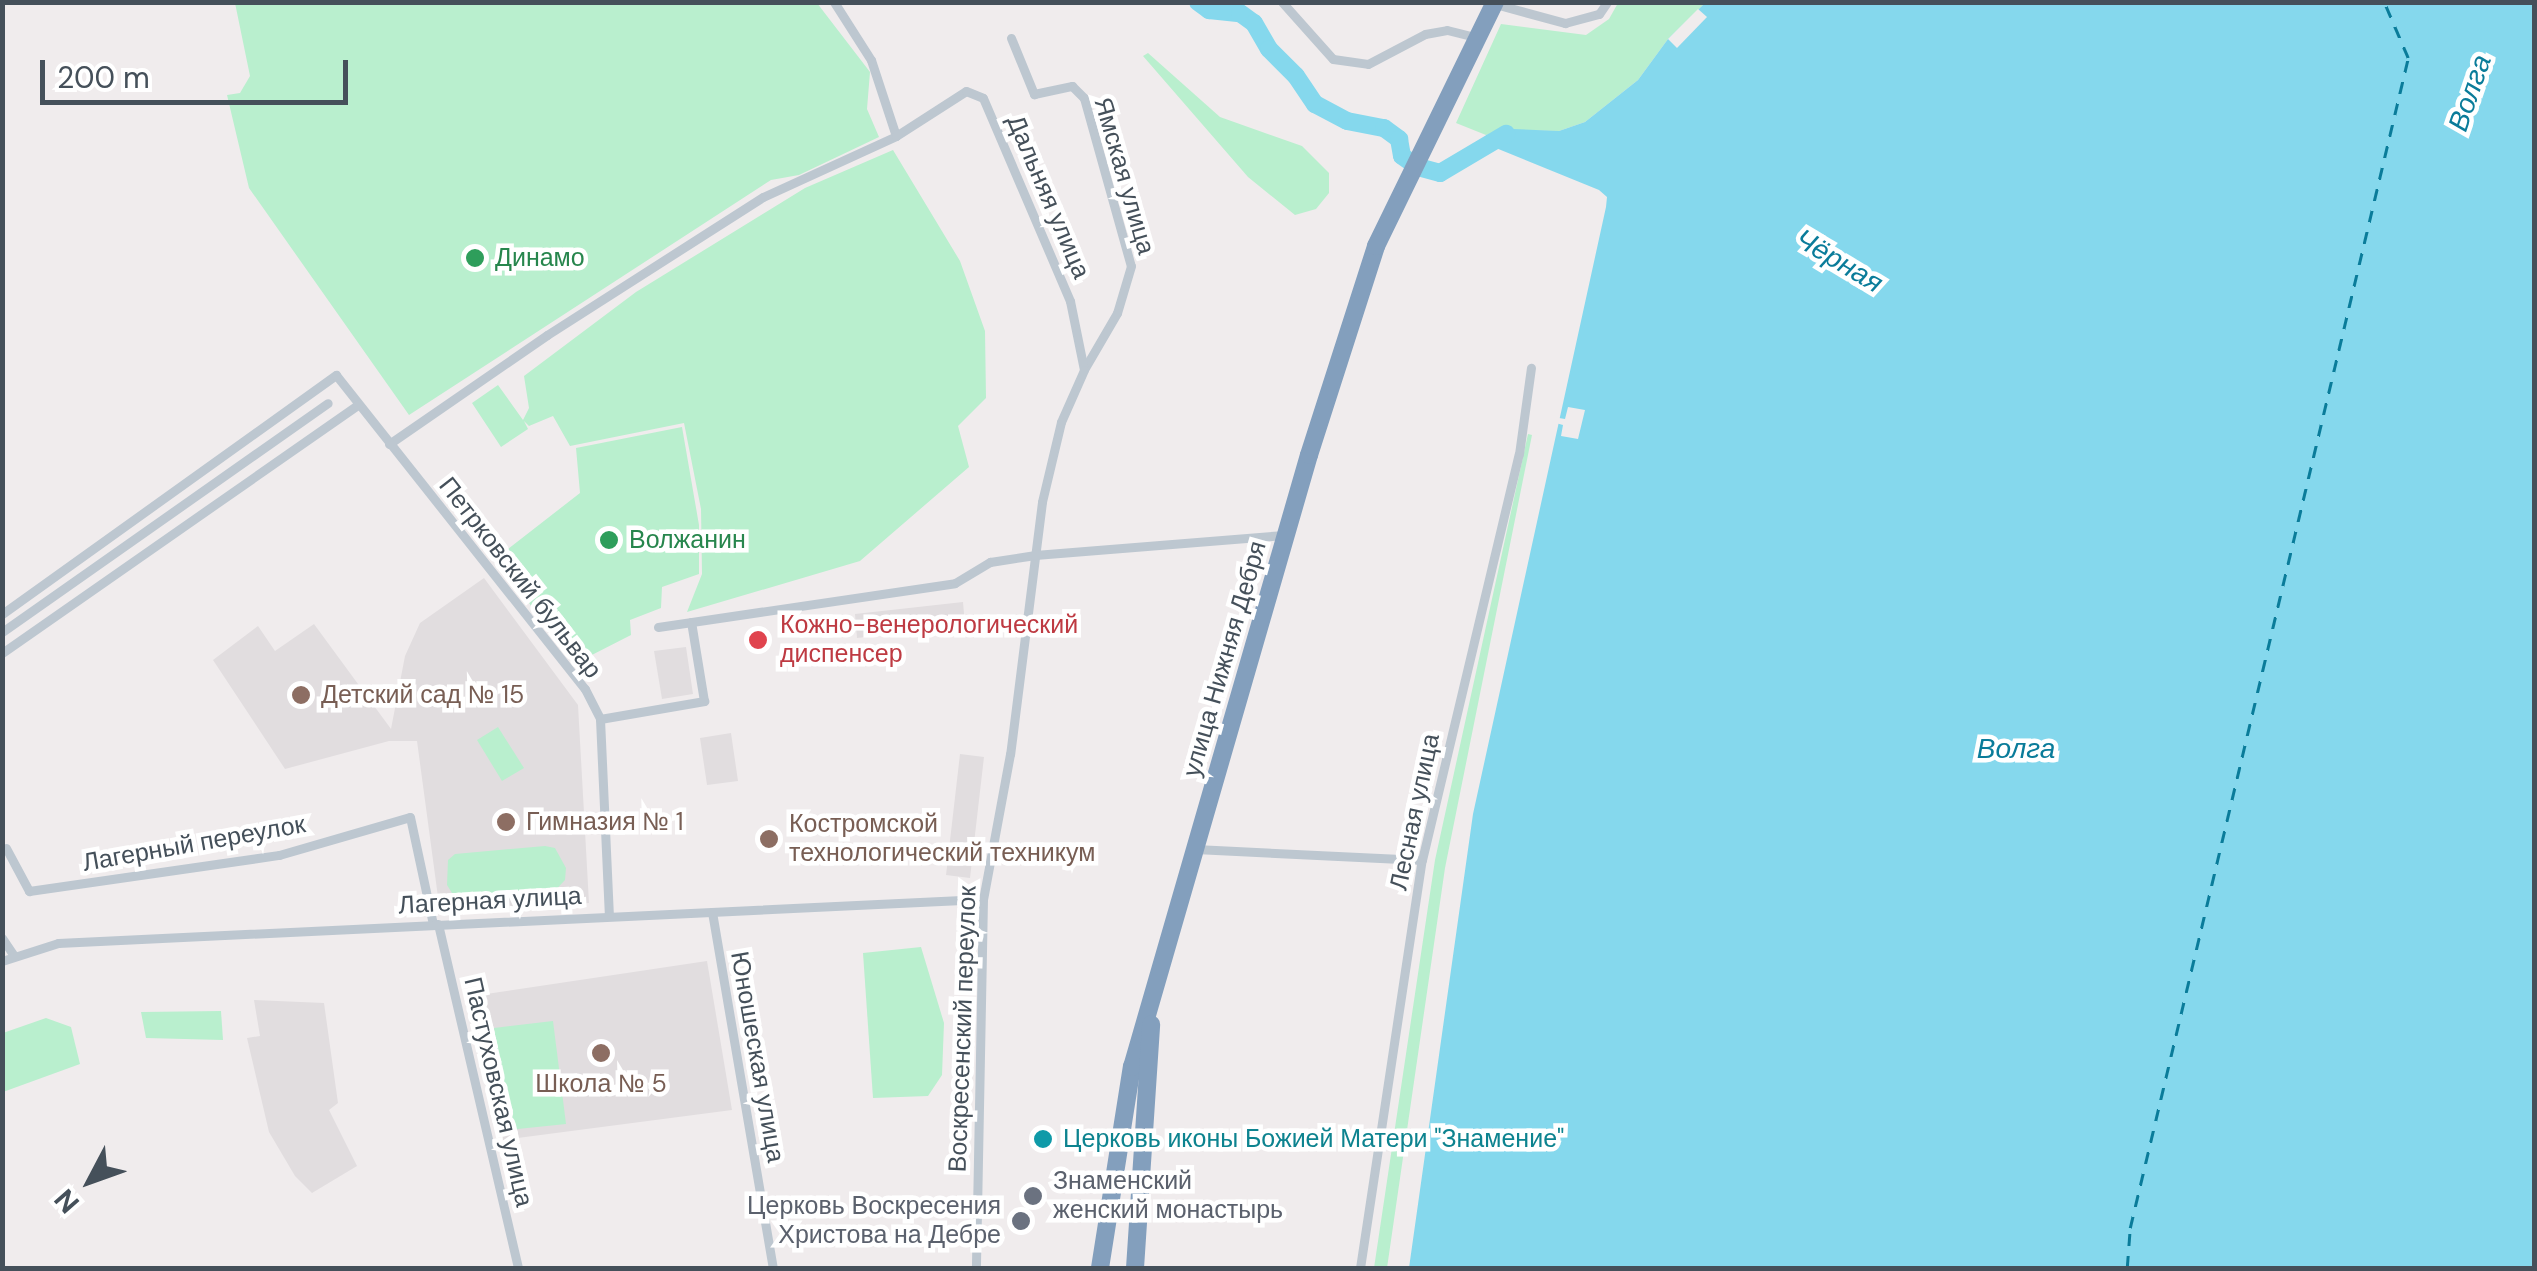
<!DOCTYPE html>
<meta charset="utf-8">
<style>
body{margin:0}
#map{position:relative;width:2537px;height:1271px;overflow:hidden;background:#f0eced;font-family:"DM Sans",sans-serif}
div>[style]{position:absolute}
.education>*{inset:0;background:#e1dddf}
.green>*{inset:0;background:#b9efce}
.water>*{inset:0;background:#85d8ed}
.pier>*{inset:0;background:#f0eced}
.river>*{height:18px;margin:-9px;padding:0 9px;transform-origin:9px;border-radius:9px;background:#85d8ed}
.ferry>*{height:2.5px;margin-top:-1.25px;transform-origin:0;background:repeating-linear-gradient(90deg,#0a7c9a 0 12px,transparent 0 22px)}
.street>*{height:9px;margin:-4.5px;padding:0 4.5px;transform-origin:4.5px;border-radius:4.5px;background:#bdc7d0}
.highway>*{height:18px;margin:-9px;padding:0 9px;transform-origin:9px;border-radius:9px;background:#839fbd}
.dots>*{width:28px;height:28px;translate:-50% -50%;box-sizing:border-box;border:5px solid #fff;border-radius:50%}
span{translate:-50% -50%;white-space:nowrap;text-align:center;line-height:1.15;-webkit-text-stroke:9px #fff;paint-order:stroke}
.street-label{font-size:25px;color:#45505a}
.leisure-label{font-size:25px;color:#27864d}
.left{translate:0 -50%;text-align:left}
.health-label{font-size:25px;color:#be3a42}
.education-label{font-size:25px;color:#785e54}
.culture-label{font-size:25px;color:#0d838f}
.worship-label{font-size:25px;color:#5b616d}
.right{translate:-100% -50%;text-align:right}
.water-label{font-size:28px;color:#0a7c9a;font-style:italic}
.frame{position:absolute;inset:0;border:5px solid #45505a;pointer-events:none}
.north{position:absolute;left:40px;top:1131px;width:100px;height:100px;-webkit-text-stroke:8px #fff;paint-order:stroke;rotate:229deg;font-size:28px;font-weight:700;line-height:40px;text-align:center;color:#45505a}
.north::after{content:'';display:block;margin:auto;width:35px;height:45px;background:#45505a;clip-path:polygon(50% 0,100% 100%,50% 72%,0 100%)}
.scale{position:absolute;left:40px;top:60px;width:308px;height:45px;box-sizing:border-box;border:5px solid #45505a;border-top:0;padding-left:12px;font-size:30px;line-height:35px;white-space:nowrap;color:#45505a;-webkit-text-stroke:8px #fff;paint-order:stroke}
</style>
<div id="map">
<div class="education">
<i style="clip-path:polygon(484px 578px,578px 705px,589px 903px,440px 912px,417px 741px,389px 741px,285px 769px,213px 660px,258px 626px,275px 651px,314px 624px,391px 729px,405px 656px,420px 623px)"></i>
<i style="clip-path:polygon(963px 602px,965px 625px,857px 638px,855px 614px)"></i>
<i style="clip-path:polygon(686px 647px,693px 694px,662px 699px,654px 651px)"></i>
<i style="clip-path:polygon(731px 733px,738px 781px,707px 785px,700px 738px)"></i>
<i style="clip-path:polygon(960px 754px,984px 757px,970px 878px,946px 875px)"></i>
<i style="clip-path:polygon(707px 961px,732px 1110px,503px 1140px,466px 997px)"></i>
<i style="clip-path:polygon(254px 1000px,324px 1003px,338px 1103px,329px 1110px,357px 1166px,312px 1193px,295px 1176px,269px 1132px,247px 1038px,260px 1036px)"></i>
</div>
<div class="green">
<i style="clip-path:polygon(235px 3px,817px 3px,870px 72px,867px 109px,879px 137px,799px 175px,771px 180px,409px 415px,249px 188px,227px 95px,240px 93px,250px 76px)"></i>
<i style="clip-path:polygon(1618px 3px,1705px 3px,1668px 39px,1638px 80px,1585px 122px,1559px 131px,1499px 130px,1486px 135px,1456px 123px,1501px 24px,1586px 35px,1609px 19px)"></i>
<i style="clip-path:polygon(1148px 53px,1220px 117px,1302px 146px,1329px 173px,1329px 193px,1316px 209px,1295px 215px,1248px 177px,1143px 56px)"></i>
<i style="clip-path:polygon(893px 150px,960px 261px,985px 331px,986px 398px,958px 426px,969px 467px,860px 561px,687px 612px,702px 574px,701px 509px,684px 423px,570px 446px,553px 416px,529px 426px,524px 421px,528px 429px,501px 447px,472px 403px,498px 385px,523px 420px,529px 408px,524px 376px,636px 292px,805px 188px)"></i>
<i style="clip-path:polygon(682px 427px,699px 525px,699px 574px,662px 587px,661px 608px,630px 620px,631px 635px,582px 660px,546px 616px,533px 609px,499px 556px,580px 493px,576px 448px)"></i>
<i style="clip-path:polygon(1528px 434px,1532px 435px,1445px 868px,1387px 1268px,1374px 1268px,1435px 860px)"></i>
<i style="clip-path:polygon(498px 727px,524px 768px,502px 781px,477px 740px)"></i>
<i style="clip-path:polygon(545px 846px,555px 848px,566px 868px,565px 880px,551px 895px,471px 901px,452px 893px,447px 885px,448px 860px,455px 854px)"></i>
<i style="clip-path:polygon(921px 947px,944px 1023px,942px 1075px,928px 1096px,873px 1098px,863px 953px)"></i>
<i style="clip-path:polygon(221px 1011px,223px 1040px,146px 1038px,141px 1012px)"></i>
<i style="clip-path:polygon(46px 1018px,71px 1027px,80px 1064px,3px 1092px,3px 1033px)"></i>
<i style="clip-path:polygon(553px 1021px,566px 1124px,508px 1130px,494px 1028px)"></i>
</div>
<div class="water">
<i style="clip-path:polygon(1705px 3px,2534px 3px,2534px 1268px,1409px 1268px,1473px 814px,1606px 207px,1607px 197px,1599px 190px,1491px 146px,1485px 142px,1486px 135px,1512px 129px,1559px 131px,1585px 122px,1638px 80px,1668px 39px)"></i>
</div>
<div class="pier">
<i style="clip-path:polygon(1698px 9px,1707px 17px,1677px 48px,1668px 39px)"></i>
<i style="clip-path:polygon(1568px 407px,1585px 410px,1578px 439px,1561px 436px,1563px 425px,1552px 422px,1553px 417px,1565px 419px)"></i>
</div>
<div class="river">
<i style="left:1198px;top:2px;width:14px;rotate:36deg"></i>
<i style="left:1209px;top:10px;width:31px;rotate:6deg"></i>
<i style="left:1240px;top:13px;width:17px;rotate:36deg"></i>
<i style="left:1254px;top:23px;width:30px;rotate:60deg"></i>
<i style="left:1269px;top:49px;width:38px;rotate:45deg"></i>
<i style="left:1296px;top:76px;width:34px;rotate:56deg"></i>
<i style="left:1315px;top:104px;width:36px;rotate:28deg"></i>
<i style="left:1347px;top:121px;width:38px;rotate:11deg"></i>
<i style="left:1384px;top:128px;width:19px;rotate:36deg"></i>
<i style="left:1399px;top:139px;width:17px;rotate:80deg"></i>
<i style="left:1402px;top:156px;width:19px;rotate:35deg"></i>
<i style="left:1418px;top:167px;width:23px;rotate:15deg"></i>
<i style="left:1440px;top:173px;width:77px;rotate:-30.6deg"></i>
</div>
<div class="ferry">
<i style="left:2127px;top:1268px;width:40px;rotate:-85.7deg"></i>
<i style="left:2130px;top:1228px;width:1203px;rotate:-76.63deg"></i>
<i style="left:2408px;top:58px;width:61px;rotate:-113.2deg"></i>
</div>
<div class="street">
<i style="left:834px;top:2px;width:69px;rotate:57.5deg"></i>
<i style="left:871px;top:60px;width:80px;rotate:71.8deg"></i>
<i style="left:1282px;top:2px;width:76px;rotate:48.2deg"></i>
<i style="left:1333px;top:59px;width:35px;rotate:8deg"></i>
<i style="left:1368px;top:64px;width:64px;rotate:-27.8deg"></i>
<i style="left:1425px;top:34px;width:22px;rotate:-10deg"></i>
<i style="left:1447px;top:30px;width:32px;rotate:14deg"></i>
<i style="left:1495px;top:4px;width:73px;rotate:15.2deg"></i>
<i style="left:1565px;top:23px;width:35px;rotate:-15deg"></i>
<i style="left:1599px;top:14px;width:14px;rotate:-56deg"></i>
<i style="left:1011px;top:38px;width:61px;rotate:67.7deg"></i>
<i style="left:1034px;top:94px;width:39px;rotate:-12deg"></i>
<i style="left:1072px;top:86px;width:17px;rotate:45deg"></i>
<i style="left:1084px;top:98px;width:174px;rotate:74.4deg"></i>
<i style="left:1131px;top:266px;width:49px;rotate:106.6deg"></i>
<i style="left:1117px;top:313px;width:64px;rotate:120.2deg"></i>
<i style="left:389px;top:444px;width:192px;rotate:-34.6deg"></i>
<i style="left:547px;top:335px;width:256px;rotate:-32.6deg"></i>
<i style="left:763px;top:197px;width:146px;rotate:-24.6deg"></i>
<i style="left:896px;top:136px;width:83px;rotate:-32.7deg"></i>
<i style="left:966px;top:91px;width:18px;rotate:22deg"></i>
<i style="left:983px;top:98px;width:221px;rotate:66.8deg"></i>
<i style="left:1070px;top:301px;width:70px;rotate:78.5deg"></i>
<i style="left:1084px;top:370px;width:57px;rotate:113.9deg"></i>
<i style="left:1061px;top:422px;width:82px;rotate:103.4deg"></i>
<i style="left:1042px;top:502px;width:254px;rotate:97.2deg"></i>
<i style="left:1010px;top:754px;width:147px;rotate:100.5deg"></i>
<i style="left:983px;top:899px;width:369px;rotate:91.1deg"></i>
<i style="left:2px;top:614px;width:411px;rotate:-35.6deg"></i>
<i style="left:336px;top:375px;width:401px;rotate:51.6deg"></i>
<i style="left:585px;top:689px;width:34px;rotate:63deg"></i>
<i style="left:600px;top:719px;width:195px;rotate:87.4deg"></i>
<i style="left:658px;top:627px;width:300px;rotate:-8.4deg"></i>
<i style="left:955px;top:583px;width:41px;rotate:-31deg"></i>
<i style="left:990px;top:562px;width:46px;rotate:-8.8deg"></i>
<i style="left:1035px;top:555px;width:251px;rotate:-4.6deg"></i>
<i style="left:2px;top:632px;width:398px;rotate:-35.1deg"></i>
<i style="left:2px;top:653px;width:434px;rotate:-34.9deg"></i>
<i style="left:600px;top:719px;width:106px;rotate:-9.8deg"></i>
<i style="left:704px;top:701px;width:80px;rotate:-99.3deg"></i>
<i style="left:6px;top:848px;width:49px;rotate:61.9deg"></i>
<i style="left:29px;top:891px;width:253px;rotate:-8.2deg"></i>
<i style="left:279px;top:855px;width:136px;rotate:-16.2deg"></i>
<i style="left:410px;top:817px;width:109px;rotate:77.9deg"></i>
<i style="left:1195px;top:849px;width:227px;rotate:2.8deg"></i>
<i style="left:712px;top:912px;width:361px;rotate:80.3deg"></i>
<i style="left:438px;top:924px;width:353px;rotate:76.9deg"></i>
<i style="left:2px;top:938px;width:22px;rotate:56deg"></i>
<i style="left:2px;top:961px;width:59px;rotate:-17.8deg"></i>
<i style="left:58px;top:943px;width:926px;rotate:-2.72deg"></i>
<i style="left:1360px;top:1268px;width:413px;rotate:-81.4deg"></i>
<i style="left:1422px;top:860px;width:417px;rotate:-76.6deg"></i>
<i style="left:1519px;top:454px;width:87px;rotate:-82.1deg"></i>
</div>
<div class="highway">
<i style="left:1100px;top:1268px;width:204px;rotate:-81deg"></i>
<i style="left:1132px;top:1067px;width:637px;rotate:-73.87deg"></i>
<i style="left:1309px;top:455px;width:219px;rotate:-72.2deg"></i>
<i style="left:1376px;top:246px;width:271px;rotate:-64deg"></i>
<i style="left:1135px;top:1268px;width:244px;rotate:-86.2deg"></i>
</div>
<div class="dots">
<i style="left:475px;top:258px;background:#2e9e5b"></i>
<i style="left:609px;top:540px;background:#2e9e5b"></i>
<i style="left:758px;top:640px;background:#e0444e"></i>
<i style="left:301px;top:695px;background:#8d6e63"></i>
<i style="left:506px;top:822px;background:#8d6e63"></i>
<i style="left:769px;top:839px;background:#8d6e63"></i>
<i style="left:601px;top:1053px;background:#8d6e63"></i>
<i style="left:1043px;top:1139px;background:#0f9aa8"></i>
<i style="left:1033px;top:1196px;background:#6b7280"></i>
<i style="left:1021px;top:1221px;background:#6b7280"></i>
</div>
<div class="street-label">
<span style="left:1124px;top:176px;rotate:74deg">Ямская улица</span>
<span style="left:1048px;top:197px;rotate:67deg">Дальняя улица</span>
<span style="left:520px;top:578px;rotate:52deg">Петрковский бульвар</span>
<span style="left:1225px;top:659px;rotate:-74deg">улица Нижняя Дебря</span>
<span style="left:1415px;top:812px;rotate:-78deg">Лесная улица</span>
<span style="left:194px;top:844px;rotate:-10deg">Лагерный переулок</span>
<span style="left:490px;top:901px;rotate:-3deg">Лагерная улица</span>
<span style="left:963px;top:1029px;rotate:-88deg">Воскресенский переулок</span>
<span style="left:757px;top:1057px;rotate:80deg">Юношеская улица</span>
<span style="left:498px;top:1092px;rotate:77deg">Пастуховская улица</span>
</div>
<div class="leisure-label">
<span class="left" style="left:495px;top:258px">Динамо</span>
<span class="left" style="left:629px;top:540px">Волжанин</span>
</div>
<div class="health-label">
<span class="left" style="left:780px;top:640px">Кожно-венерологический<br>диспенсер</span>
</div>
<div class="education-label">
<span class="left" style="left:321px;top:695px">Детский сад № 15</span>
<span class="left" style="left:526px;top:822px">Гимназия № 1</span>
<span class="left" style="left:789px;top:839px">Костромской<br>технологический техникум</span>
<span style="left:601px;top:1084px">Школа № 5</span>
</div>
<div class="culture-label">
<span class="left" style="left:1063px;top:1139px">Церковь иконы Божией Матери "Знамение"</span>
</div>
<div class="worship-label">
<span class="left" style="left:1053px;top:1196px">Знаменский<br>женский монастырь</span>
<span class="right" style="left:1001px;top:1221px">Церковь Воскресения<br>Христова на Дебре</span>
</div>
<div class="water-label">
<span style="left:2470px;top:93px;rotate:-71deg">Волга</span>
<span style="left:1839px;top:261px;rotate:31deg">Чёрная</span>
<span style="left:2016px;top:749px">Волга</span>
</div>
<div class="frame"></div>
<div class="north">N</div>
<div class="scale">200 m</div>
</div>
